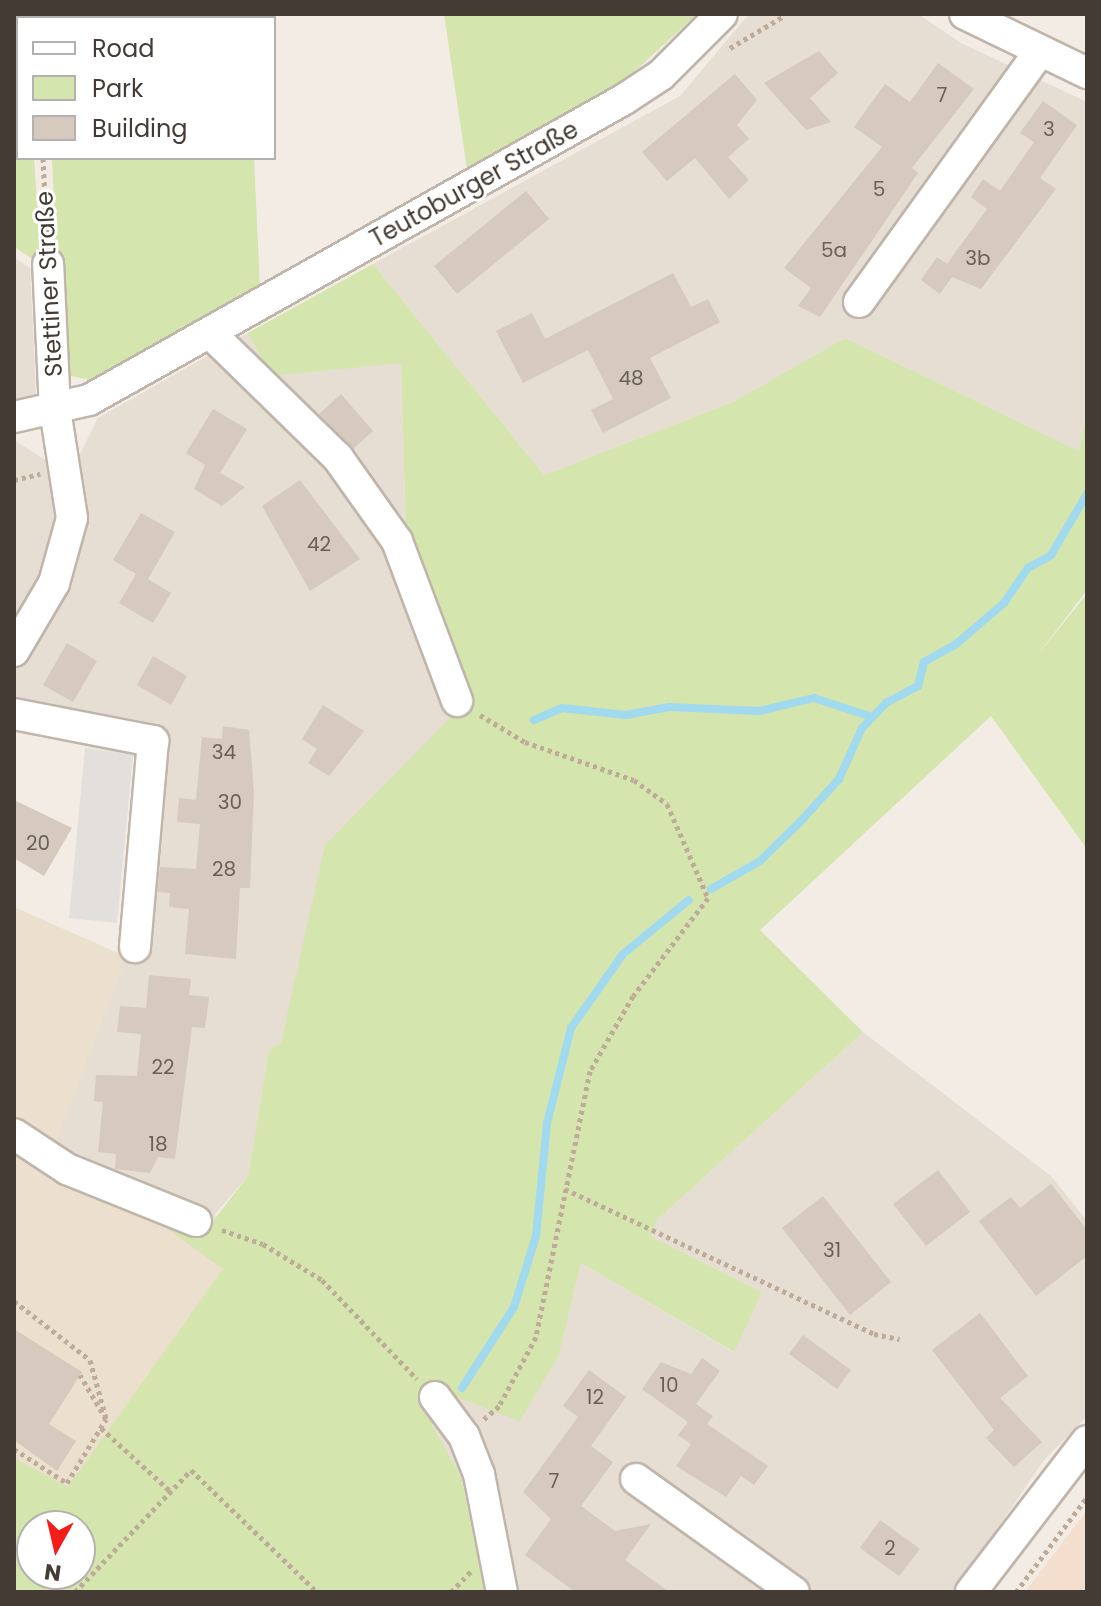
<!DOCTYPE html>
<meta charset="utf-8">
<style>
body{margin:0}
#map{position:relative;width:1101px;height:1606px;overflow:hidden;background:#f2ece4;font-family:Poppins,sans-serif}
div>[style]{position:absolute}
.residential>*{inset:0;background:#e6ddd3}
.commercial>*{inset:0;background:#f4dfcf}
.education>*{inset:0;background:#ebdfce}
.green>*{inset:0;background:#d4e5ae}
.parking>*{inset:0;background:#e2dfdd}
.stream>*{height:8px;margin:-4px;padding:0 4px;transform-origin:4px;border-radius:4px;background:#a1d9ee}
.building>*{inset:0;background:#d6c9bd}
.path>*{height:5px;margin-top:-2.5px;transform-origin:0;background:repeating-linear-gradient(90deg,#beac99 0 4px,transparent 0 8px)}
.roads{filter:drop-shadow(2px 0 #c0b5aa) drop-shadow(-2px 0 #c0b5aa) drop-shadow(0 2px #c0b5aa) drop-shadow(0 -2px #c0b5aa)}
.street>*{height:30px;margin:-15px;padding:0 15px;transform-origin:15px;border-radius:15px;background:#fff}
span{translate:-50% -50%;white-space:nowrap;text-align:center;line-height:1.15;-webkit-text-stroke:6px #fff;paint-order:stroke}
.number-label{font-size:20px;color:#685f56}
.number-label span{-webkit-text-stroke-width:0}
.street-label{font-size:24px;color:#443c34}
.frame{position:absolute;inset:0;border:16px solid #443c34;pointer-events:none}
.legend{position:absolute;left:16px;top:16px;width:260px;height:144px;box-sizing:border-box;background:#fff;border:2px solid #b4b1ae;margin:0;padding:10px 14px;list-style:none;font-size:24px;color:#443c34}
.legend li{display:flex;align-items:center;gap:16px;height:40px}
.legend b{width:40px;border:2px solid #b4b1ae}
.north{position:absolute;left:16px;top:1510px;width:80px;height:80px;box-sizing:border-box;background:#fff;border:2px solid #b4b1ae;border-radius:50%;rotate:188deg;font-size:22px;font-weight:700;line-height:32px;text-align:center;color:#443c34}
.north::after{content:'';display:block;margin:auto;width:28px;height:36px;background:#f41d19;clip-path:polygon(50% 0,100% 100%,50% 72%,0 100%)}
</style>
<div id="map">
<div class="residential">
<i style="clip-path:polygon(749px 14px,918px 14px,961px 43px,1087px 102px,1087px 410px,1079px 451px,845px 338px,733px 402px,544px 475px,373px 264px,680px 96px)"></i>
<i style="clip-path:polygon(14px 257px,30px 268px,36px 395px,14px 399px)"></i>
<i style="clip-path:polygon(248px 333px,271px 376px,401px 362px,406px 534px,467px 701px,281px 1043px,269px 1050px,248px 1176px,215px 1214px,223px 1269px,68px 1488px,14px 1458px,14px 1124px,127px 957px,140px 758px,14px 731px,14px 440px,47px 461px,80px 454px,98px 418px)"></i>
<i style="clip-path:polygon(863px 1032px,1051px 1176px,1087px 1221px,1087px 1416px,1044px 1460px,954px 1592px,485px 1592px,461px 1476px,432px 1425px,459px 1398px,559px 1355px,581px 1263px,733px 1352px,762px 1292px,650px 1236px,657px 1220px)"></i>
</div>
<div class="commercial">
<i style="clip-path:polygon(1087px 1510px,1087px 1592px,1025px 1592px)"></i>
</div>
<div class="education">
<i style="clip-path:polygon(14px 907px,127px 957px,53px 1150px,14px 1124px)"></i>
<i style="clip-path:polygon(14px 1152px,66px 1188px,154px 1219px,223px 1269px,68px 1488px,14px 1458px)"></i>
</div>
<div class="green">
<i style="clip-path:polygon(14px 14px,26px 18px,18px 18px,18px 158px,34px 158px,40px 249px,33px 259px,14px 247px)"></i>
<i style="clip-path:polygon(42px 14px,247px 14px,247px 18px,43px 18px)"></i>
<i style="clip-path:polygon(444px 14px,697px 14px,622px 83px,467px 169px)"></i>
<i style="clip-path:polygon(52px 158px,254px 158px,260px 289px,90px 380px,62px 374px)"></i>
<i style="clip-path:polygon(evenodd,373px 264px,544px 475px,733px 402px,845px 338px,1079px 451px,1087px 410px,1087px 590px,1035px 658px,1087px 594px,1087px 849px,991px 716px,760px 930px,863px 1032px,657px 1220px,650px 1236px,762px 1292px,734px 1352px,581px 1263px,559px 1355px,520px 1421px,459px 1398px,432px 1425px,461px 1476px,485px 1592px,14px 1592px,14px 1458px,68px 1487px,223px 1269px,154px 1219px,203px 1234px,248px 1176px,269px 1050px,281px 1043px,325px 845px,467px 701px,406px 534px,401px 363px,271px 376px,248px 333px,373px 264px,32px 1526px,80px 1526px,80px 1574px,32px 1574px,32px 1526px)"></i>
</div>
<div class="parking">
<i style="clip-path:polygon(85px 748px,133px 755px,117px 923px,69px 918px)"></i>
</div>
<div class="stream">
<i style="left:534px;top:720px;width:30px;rotate:-23deg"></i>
<i style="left:562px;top:708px;width:64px;rotate:6.2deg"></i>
<i style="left:626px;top:715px;width:44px;rotate:-10.5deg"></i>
<i style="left:669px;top:707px;width:90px;rotate:2.5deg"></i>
<i style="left:759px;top:711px;width:57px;rotate:-13.3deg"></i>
<i style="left:814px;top:698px;width:61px;rotate:18.1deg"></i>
<i style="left:711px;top:889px;width:56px;rotate:-29.7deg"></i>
<i style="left:760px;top:861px;width:56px;rotate:-44.3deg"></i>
<i style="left:800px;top:822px;width:58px;rotate:-47.8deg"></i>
<i style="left:839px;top:779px;width:56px;rotate:-65.7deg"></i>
<i style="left:862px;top:728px;width:35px;rotate:-46deg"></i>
<i style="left:886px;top:703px;width:36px;rotate:-28deg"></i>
<i style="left:918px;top:686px;width:25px;rotate:-76deg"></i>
<i style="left:924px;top:662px;width:35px;rotate:-29deg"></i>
<i style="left:955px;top:645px;width:65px;rotate:-40.6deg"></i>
<i style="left:1004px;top:603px;width:42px;rotate:-55.6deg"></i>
<i style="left:1028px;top:568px;width:26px;rotate:-29deg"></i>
<i style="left:1051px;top:555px;width:71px;rotate:-59.5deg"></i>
<i style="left:462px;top:1388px;width:96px;rotate:-57.3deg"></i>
<i style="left:514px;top:1307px;width:74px;rotate:-72.8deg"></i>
<i style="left:536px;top:1236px;width:114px;rotate:-84.4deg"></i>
<i style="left:547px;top:1123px;width:98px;rotate:-75.8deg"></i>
<i style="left:571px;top:1028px;width:90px;rotate:-54.9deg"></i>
<i style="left:623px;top:954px;width:85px;rotate:-39.3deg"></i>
</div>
<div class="building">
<i style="clip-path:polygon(819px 51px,838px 73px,810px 98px,831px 122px,806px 130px,764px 83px)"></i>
<i style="clip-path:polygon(938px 63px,974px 89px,912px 168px,918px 173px,820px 317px,798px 306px,811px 288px,784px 268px,882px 147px,854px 127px,885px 84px,910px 102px)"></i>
<i style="clip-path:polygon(735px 74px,757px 100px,737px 125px,749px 139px,728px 157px,749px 180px,729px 199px,695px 158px,667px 181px,642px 152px)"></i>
<i style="clip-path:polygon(1043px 101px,1077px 125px,1040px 178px,1056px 189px,981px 289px,952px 277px,940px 294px,921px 280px,937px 257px,947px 264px,987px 209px,971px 197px,983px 179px,1000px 191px,1034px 142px,1020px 133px)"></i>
<i style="clip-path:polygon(526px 191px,549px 219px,457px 294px,434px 266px)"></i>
<i style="clip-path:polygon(673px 273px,691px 307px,708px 299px,720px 322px,650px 358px,671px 398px,603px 433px,591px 410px,613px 399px,588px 350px,523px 383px,496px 331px,532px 313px,545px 339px)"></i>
<i style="clip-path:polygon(341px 394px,373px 431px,353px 449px,319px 414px)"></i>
<i style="clip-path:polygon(213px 409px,247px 429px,220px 473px,245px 487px,222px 506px,194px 489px,205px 465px,186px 453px)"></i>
<i style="clip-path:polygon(300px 480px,360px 559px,310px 591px,262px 506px)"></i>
<i style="clip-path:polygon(141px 513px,175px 532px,148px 579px,171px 593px,153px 623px,119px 603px,136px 574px,113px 560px)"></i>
<i style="clip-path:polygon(67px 643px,97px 661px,73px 702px,43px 685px)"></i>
<i style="clip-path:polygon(153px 656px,187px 676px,171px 705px,137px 685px)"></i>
<i style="clip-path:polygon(323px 705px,364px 731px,329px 776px,308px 763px,317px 749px,302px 739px)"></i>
<i style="clip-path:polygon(223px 726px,249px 730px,254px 792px,250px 888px,240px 888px,236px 959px,185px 954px,189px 909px,169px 907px,170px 893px,158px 892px,160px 867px,196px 869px,200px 824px,177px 822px,179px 798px,196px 800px,202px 737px,222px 739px)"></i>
<i style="clip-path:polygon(14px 800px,72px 828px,44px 876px,14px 858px)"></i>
<i style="clip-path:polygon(149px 975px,191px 979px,189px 995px,209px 997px,205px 1028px,192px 1027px,175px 1159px,158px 1157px,150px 1173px,115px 1169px,116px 1154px,98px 1152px,103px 1102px,94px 1101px,96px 1075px,137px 1076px,141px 1034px,117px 1032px,120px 1006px,146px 1008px)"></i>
<i style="clip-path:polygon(938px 1170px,970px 1212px,926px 1246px,893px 1204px)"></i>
<i style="clip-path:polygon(1051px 1184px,1087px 1230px,1087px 1256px,1036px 1296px,979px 1221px,1011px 1197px,1020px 1208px)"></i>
<i style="clip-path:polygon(823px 1196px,891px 1282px,850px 1315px,782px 1228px)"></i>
<i style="clip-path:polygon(980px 1313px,1028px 1376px,1000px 1398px,1042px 1442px,1014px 1467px,986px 1438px,994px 1430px,932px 1350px)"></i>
<i style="clip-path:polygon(14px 1329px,82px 1372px,49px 1424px,76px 1441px,57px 1471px,14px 1440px)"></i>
<i style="clip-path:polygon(803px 1335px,851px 1370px,837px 1389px,789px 1354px)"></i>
<i style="clip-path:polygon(702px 1358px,720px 1371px,696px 1404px,713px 1416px,707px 1424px,768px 1466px,754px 1485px,741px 1476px,726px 1497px,676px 1466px,691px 1444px,678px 1435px,688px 1422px,642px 1389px,661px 1362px,691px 1374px)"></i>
<i style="clip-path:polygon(589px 1370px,626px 1397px,591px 1446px,613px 1462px,581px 1506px,615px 1531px,651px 1524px,625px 1560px,669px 1592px,575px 1592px,525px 1555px,551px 1519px,523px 1492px,578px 1417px,563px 1406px)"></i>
<i style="clip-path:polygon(880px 1520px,920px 1549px,899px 1576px,860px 1548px)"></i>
</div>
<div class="path">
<i style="left:36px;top:14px;width:4px;rotate:76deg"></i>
<i style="left:730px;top:48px;width:63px;rotate:-30.7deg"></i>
<i style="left:43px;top:158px;width:81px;rotate:87.2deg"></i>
<i style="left:14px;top:480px;width:27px;rotate:-13deg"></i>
<i style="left:480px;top:715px;width:52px;rotate:31deg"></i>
<i style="left:525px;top:742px;width:115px;rotate:19.2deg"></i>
<i style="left:634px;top:780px;width:41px;rotate:36deg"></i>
<i style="left:667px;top:804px;width:103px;rotate:66.4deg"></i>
<i style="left:708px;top:898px;width:123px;rotate:127.4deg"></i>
<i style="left:633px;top:996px;width:86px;rotate:119.8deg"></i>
<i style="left:590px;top:1071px;width:271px;rotate:101.5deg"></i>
<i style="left:536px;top:1337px;width:78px;rotate:118.2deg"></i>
<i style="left:499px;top:1406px;width:21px;rotate:139deg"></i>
<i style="left:565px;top:1189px;width:341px;rotate:25.1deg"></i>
<i style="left:874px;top:1334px;width:26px;rotate:11deg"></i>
<i style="left:222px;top:1230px;width:43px;rotate:18.9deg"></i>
<i style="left:263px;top:1244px;width:69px;rotate:31.4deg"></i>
<i style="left:322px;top:1280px;width:137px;rotate:46.2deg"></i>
<i style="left:14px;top:1301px;width:96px;rotate:37.8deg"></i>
<i style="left:90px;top:1360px;width:60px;rotate:74.6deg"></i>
<i style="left:101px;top:1428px;width:93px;rotate:42.4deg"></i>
<i style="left:14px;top:1449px;width:63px;rotate:32.7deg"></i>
<i style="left:67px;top:1483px;width:75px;rotate:-58.6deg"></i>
<i style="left:106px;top:1419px;width:51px;rotate:-120.6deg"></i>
<i style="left:75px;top:1592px;width:168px;rotate:-46.4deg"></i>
<i style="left:191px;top:1470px;width:175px;rotate:44.1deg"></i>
<i style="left:451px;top:1592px;width:30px;rotate:-46deg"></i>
<i style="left:1016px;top:1592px;width:119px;rotate:-53.2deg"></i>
</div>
<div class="roads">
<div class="street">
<i style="left:965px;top:14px;width:136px;rotate:25.8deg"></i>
<i style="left:859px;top:302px;width:309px;rotate:-54.2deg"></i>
<i style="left:210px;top:333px;width:179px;rotate:44.3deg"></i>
<i style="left:338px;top:458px;width:102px;rotate:54.6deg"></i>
<i style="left:397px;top:541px;width:171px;rotate:69.4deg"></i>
<i style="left:14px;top:417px;width:77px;rotate:-12.8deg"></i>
<i style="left:89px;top:400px;width:612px;rotate:-29.33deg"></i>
<i style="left:623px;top:100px;width:45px;rotate:-33.3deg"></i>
<i style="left:661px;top:75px;width:86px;rotate:-45deg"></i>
<i style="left:14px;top:651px;width:79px;rotate:-59.5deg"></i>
<i style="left:54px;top:583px;width:67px;rotate:-74.5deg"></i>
<i style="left:72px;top:518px;width:109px;rotate:-98.9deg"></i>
<i style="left:55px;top:410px;width:146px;rotate:-92.7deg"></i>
<i style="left:14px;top:714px;width:142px;rotate:11deg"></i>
<i style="left:153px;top:741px;width:207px;rotate:95deg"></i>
<i style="left:14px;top:1134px;width:64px;rotate:33.4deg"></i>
<i style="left:67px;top:1169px;width:139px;rotate:22deg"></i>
<i style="left:435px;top:1397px;width:49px;rotate:53.4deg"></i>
<i style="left:464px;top:1436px;width:41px;rotate:68.5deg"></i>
<i style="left:479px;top:1474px;width:120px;rotate:79deg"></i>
<i style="left:636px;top:1479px;width:194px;rotate:35.6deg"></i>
<i style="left:971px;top:1592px;width:190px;rotate:-52.5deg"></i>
</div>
</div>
<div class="number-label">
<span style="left:942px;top:95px">7</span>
<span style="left:1049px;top:129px">3</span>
<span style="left:879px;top:189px">5</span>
<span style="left:834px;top:250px">5a</span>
<span style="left:978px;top:258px">3b</span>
<span style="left:631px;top:378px">48</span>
<span style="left:319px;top:544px">42</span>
<span style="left:224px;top:752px">34</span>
<span style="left:230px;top:802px">30</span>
<span style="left:38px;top:843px">20</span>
<span style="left:224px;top:869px">28</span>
<span style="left:163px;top:1067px">22</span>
<span style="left:158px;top:1144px">18</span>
<span style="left:832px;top:1250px">31</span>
<span style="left:669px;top:1385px">10</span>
<span style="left:595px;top:1397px">12</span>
<span style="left:554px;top:1481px">7</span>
<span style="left:890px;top:1548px">2</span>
</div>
<div class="street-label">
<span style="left:474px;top:184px;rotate:-29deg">Teutoburger Straße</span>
<span style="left:49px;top:284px;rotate:-93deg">Stettiner Straße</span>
</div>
<div class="frame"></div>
<ul class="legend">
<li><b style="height:10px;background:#fff"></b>Road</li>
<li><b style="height:22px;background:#d4e5ae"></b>Park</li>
<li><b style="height:22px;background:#d6c9bd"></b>Building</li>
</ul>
<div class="north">N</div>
</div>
